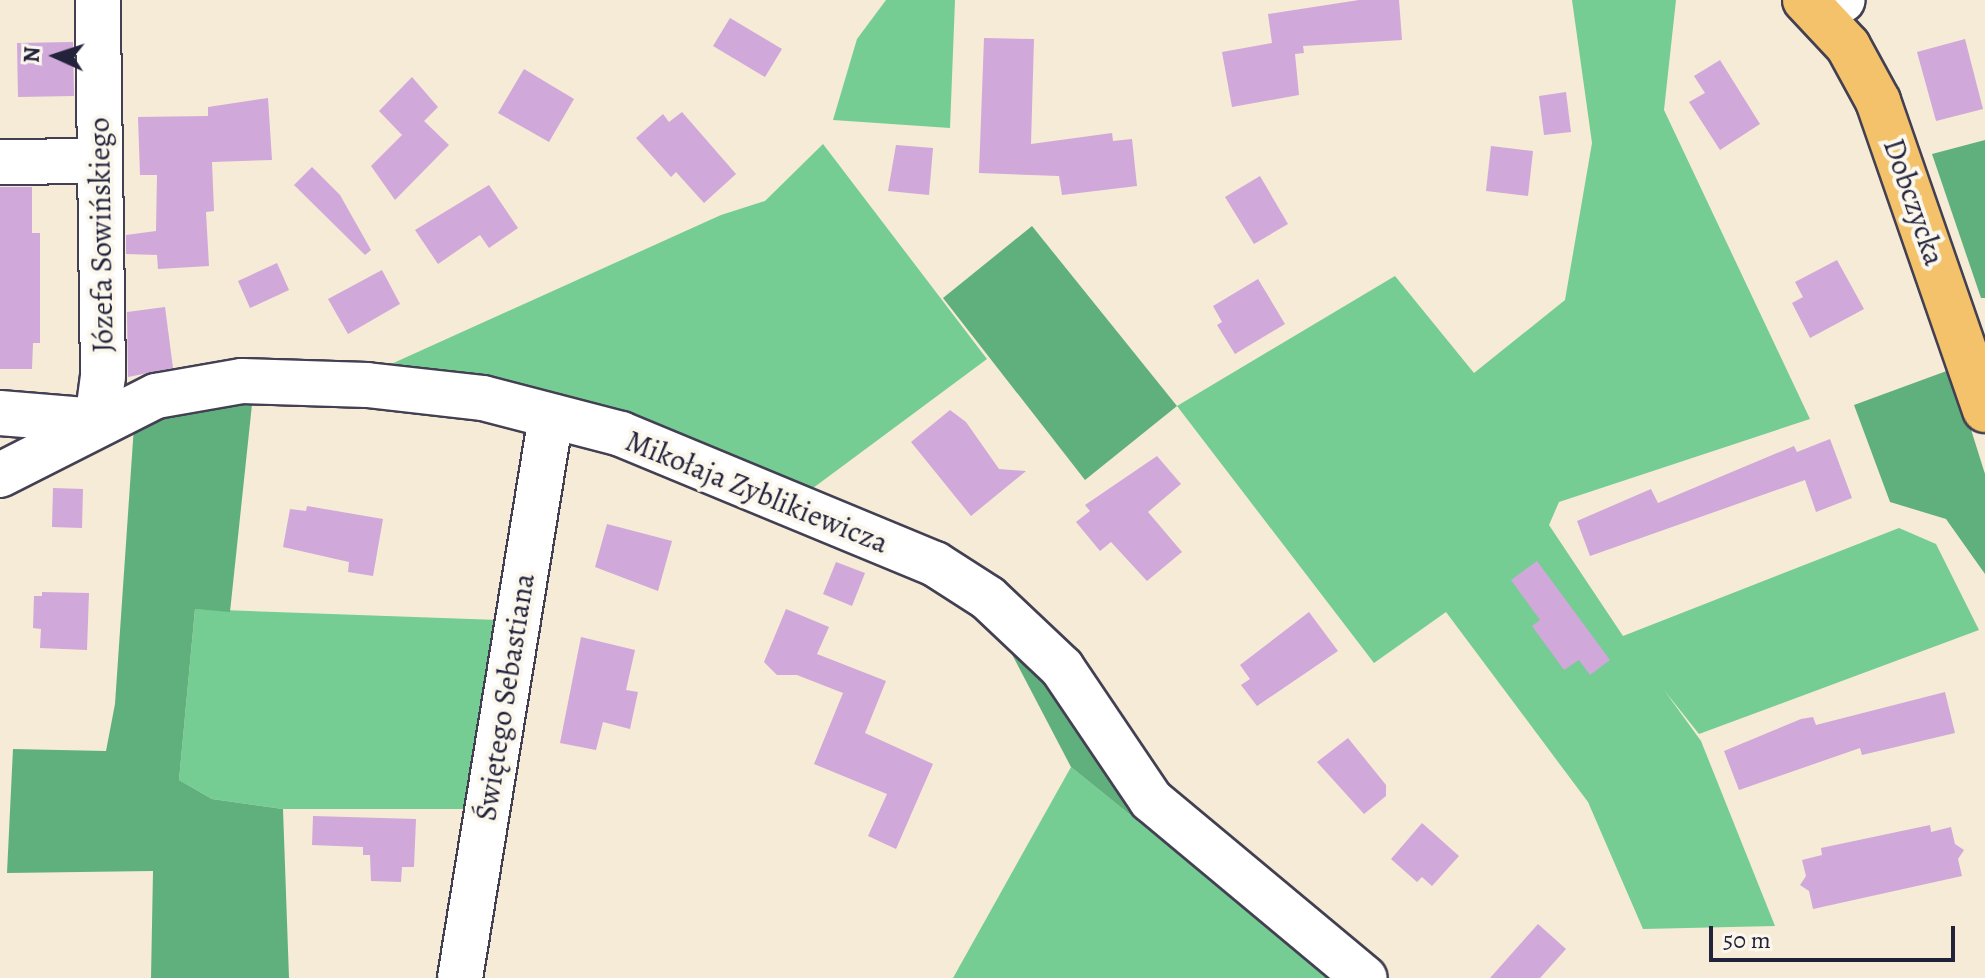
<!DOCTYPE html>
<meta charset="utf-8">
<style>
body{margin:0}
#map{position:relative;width:1985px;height:978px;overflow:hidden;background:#f5ebd6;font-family:Alegreya,serif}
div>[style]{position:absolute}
.green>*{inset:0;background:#75cd93}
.forest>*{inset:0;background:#60b07d}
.building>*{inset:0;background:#d0a8da}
.roads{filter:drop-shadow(2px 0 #424052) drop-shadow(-2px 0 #424052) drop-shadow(0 2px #424052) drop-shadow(0 -2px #424052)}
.minor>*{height:44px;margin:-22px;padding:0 22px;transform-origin:22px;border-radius:22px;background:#fff}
.major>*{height:44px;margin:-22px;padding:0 22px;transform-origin:22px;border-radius:22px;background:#f3c26a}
span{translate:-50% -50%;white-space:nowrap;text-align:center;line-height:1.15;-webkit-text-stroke:8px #fbf7ec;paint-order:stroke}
.street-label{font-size:30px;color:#22223b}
.north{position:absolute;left:16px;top:16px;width:80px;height:80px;-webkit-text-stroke:6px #fbf7ec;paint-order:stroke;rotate:273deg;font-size:22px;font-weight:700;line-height:32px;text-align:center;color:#22223b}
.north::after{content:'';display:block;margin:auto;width:28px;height:36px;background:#22223b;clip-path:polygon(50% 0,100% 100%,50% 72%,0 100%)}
.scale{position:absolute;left:1709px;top:926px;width:246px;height:36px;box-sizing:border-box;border:4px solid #22223b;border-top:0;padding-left:10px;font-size:24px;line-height:28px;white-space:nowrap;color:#22223b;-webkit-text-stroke:6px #fbf7ec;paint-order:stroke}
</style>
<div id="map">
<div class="green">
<i style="clip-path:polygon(886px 0,955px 0,950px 128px,833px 120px,857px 39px)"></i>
<i style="clip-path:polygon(1572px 0,1676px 0,1664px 110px,1810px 419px,1559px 502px,1549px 525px,1623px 636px,1899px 528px,1936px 544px,1979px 630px,1699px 734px,1664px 690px,1701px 741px,1775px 926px,1643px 929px,1588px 802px,1446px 612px,1374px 663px,1177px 406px,1395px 276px,1474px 373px,1565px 300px,1592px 143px)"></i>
<i style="clip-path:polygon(823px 144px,987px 359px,809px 491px,512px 389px,389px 365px,721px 215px,765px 201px)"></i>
<i style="clip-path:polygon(195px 609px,498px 620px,468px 809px,283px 809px,212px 799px,179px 780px)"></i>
<i style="clip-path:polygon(1071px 767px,1332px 978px,953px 978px)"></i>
</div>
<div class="forest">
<i style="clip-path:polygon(1985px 140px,1985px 298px,1981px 298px,1932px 154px)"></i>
<i style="clip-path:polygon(1032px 226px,1177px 406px,1085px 480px,943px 298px)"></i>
<i style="clip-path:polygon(1952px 369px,1985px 474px,1985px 574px,1946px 519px,1890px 502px,1854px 405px)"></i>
<i style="clip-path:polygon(253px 395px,230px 612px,195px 609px,179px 780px,212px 799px,283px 809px,289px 978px,151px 978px,153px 871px,7px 873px,13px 749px,106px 751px,115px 704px,134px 426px,175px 403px)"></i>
<i style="clip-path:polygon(1005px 641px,1060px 688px,1186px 860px,1071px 767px)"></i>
</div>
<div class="building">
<i style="clip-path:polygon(1359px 0,1399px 0,1402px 40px,1303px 46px,1304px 53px,1295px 54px,1299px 95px,1232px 107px,1222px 52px,1272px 43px,1268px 14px)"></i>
<i style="clip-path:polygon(730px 18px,782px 49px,765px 77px,713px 46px)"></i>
<i style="clip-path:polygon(984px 38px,1034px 39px,1031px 144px,1112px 133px,1113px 141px,1132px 139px,1137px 186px,1062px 195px,1059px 176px,979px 173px)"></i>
<i style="clip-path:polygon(1965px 39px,1983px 109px,1936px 121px,1917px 52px)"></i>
<i style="clip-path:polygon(73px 42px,74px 96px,18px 97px,17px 43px)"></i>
<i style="clip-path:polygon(1720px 60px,1760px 124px,1720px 150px,1689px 102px,1705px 93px,1694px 76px)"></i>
<i style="clip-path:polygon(524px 69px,574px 99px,549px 142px,498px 113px)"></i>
<i style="clip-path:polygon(412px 77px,438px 107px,424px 121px,449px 145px,395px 200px,371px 166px,402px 135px,379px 111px)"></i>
<i style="clip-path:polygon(1566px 92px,1571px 132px,1544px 135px,1539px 96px)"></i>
<i style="clip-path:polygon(268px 98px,272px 160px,212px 162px,214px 211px,206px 212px,209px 266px,158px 269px,157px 255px,126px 254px,126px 235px,156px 231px,157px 175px,140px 175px,138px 117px,208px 116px,208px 107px)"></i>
<i style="clip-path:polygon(682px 112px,736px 174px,704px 203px,676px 172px,671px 177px,636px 138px,663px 114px,669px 122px)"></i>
<i style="clip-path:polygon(896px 145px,933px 148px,929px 195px,888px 191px)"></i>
<i style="clip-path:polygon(1491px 146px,1533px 151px,1528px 196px,1486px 191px)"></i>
<i style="clip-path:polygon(312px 167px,340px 195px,371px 250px,365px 255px,294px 185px)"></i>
<i style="clip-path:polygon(1260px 176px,1288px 224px,1254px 244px,1225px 197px)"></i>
<i style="clip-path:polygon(489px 185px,518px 228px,489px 248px,480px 235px,438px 264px,415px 230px)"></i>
<i style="clip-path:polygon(0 187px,32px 187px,32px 233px,40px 233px,40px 343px,33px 343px,32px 369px,0 369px)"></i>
<i style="clip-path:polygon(1837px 260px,1864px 309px,1810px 338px,1792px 303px,1803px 297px,1795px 282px)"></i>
<i style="clip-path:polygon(277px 263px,289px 290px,250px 308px,238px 281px)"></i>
<i style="clip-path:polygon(382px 270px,400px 304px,348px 334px,328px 299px)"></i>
<i style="clip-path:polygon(1258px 279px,1285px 324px,1235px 354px,1217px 325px,1222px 322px,1213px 306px)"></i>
<i style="clip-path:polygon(165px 307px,173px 368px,128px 377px,127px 312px)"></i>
<i style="clip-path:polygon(950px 410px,966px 422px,999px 469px,1026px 471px,971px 516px,911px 442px)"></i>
<i style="clip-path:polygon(1830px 439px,1852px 498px,1816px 512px,1805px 480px,1590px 556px,1577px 521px,1651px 489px,1658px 503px,1794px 446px,1797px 452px)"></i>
<i style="clip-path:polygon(1157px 456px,1181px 484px,1148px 512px,1182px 552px,1147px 581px,1111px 542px,1100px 551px,1076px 522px,1090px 511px,1085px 505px)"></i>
<i style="clip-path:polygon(53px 488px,83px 489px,82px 528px,52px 527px)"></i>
<i style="clip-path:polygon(307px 506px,383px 519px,373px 576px,348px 572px,349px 562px,283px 547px,290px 509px,306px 511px)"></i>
<i style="clip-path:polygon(607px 524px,672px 541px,658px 591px,595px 567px)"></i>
<i style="clip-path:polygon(1537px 561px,1610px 660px,1590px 675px,1579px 660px,1564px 670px,1532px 626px,1540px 620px,1511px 580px)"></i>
<i style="clip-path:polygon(836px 562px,865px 573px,852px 606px,823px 594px)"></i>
<i style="clip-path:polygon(42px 592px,89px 593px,87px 650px,40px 648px,41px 629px,33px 628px,34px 596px,42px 596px)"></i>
<i style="clip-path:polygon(786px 609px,829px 627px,817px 654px,886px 681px,865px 733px,933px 764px,896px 849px,868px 836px,887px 794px,814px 764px,843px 693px,797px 675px,777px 675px,764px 662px)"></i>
<i style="clip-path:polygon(1309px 612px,1338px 651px,1257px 706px,1241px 685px,1250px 679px,1240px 665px)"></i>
<i style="clip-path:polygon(581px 637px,635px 650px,626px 690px,638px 692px,630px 729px,603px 722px,596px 750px,560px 743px)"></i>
<i style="clip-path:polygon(1945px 692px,1955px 733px,1862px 755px,1860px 748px,1739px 790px,1724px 751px,1801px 719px,1813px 717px,1816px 725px)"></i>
<i style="clip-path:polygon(1348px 738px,1386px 785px,1386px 796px,1364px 814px,1317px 762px)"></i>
<i style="clip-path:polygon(313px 816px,416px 819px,414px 867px,402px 867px,401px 882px,371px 881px,370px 855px,363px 855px,363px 847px,312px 845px)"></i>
<i style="clip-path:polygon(1422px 823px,1459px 856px,1432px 886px,1422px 877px,1417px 882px,1391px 859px)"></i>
<i style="clip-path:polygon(1930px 825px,1931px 832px,1951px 827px,1955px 844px,1964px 850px,1958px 859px,1962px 876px,1813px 909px,1809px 891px,1800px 885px,1806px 876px,1802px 860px,1822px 855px,1821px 848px)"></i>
<i style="clip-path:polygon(1538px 924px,1566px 949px,1540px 978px,1490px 978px)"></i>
</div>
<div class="roads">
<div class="minor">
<i style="left:1815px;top:9px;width:29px;rotate:-18deg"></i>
<i style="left:0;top:162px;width:99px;rotate:-0.6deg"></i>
<i style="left:0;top:413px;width:97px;rotate:4.7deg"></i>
<i style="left:97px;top:421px;width:45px;rotate:-82.4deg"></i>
<i style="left:103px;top:376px;width:376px;rotate:-90.8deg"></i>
<i style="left:0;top:475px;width:175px;rotate:-26.9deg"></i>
<i style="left:156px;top:396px;width:87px;rotate:-9.9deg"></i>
<i style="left:242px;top:381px;width:125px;rotate:1.8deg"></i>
<i style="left:367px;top:385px;width:117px;rotate:6.4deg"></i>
<i style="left:483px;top:398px;width:143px;rotate:14.6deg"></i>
<i style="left:621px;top:434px;width:340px;rotate:22.5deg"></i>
<i style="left:935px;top:564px;width:63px;rotate:32.7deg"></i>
<i style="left:988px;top:598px;width:102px;rotate:43.4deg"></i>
<i style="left:1062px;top:668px;width:159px;rotate:56deg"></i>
<i style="left:1151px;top:800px;width:278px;rotate:39.8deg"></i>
<i style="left:460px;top:978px;width:569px;rotate:-80.8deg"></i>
</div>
<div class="major">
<i style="left:1805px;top:0;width:63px;rotate:46.9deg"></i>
<i style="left:1848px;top:46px;width:63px;rotate:61.4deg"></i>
<i style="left:1878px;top:101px;width:327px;rotate:70.9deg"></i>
</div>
</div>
<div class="street-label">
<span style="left:1914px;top:202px;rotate:71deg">Dobczycka</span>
<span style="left:101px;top:235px;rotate:-91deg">Józefa Sowińskiego</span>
<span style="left:757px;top:492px;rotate:22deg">Mikołaja Zyblikiewicza</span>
<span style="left:505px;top:697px;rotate:-81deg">Świętego Sebastiana</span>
</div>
<div class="north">N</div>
<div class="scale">50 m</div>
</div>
